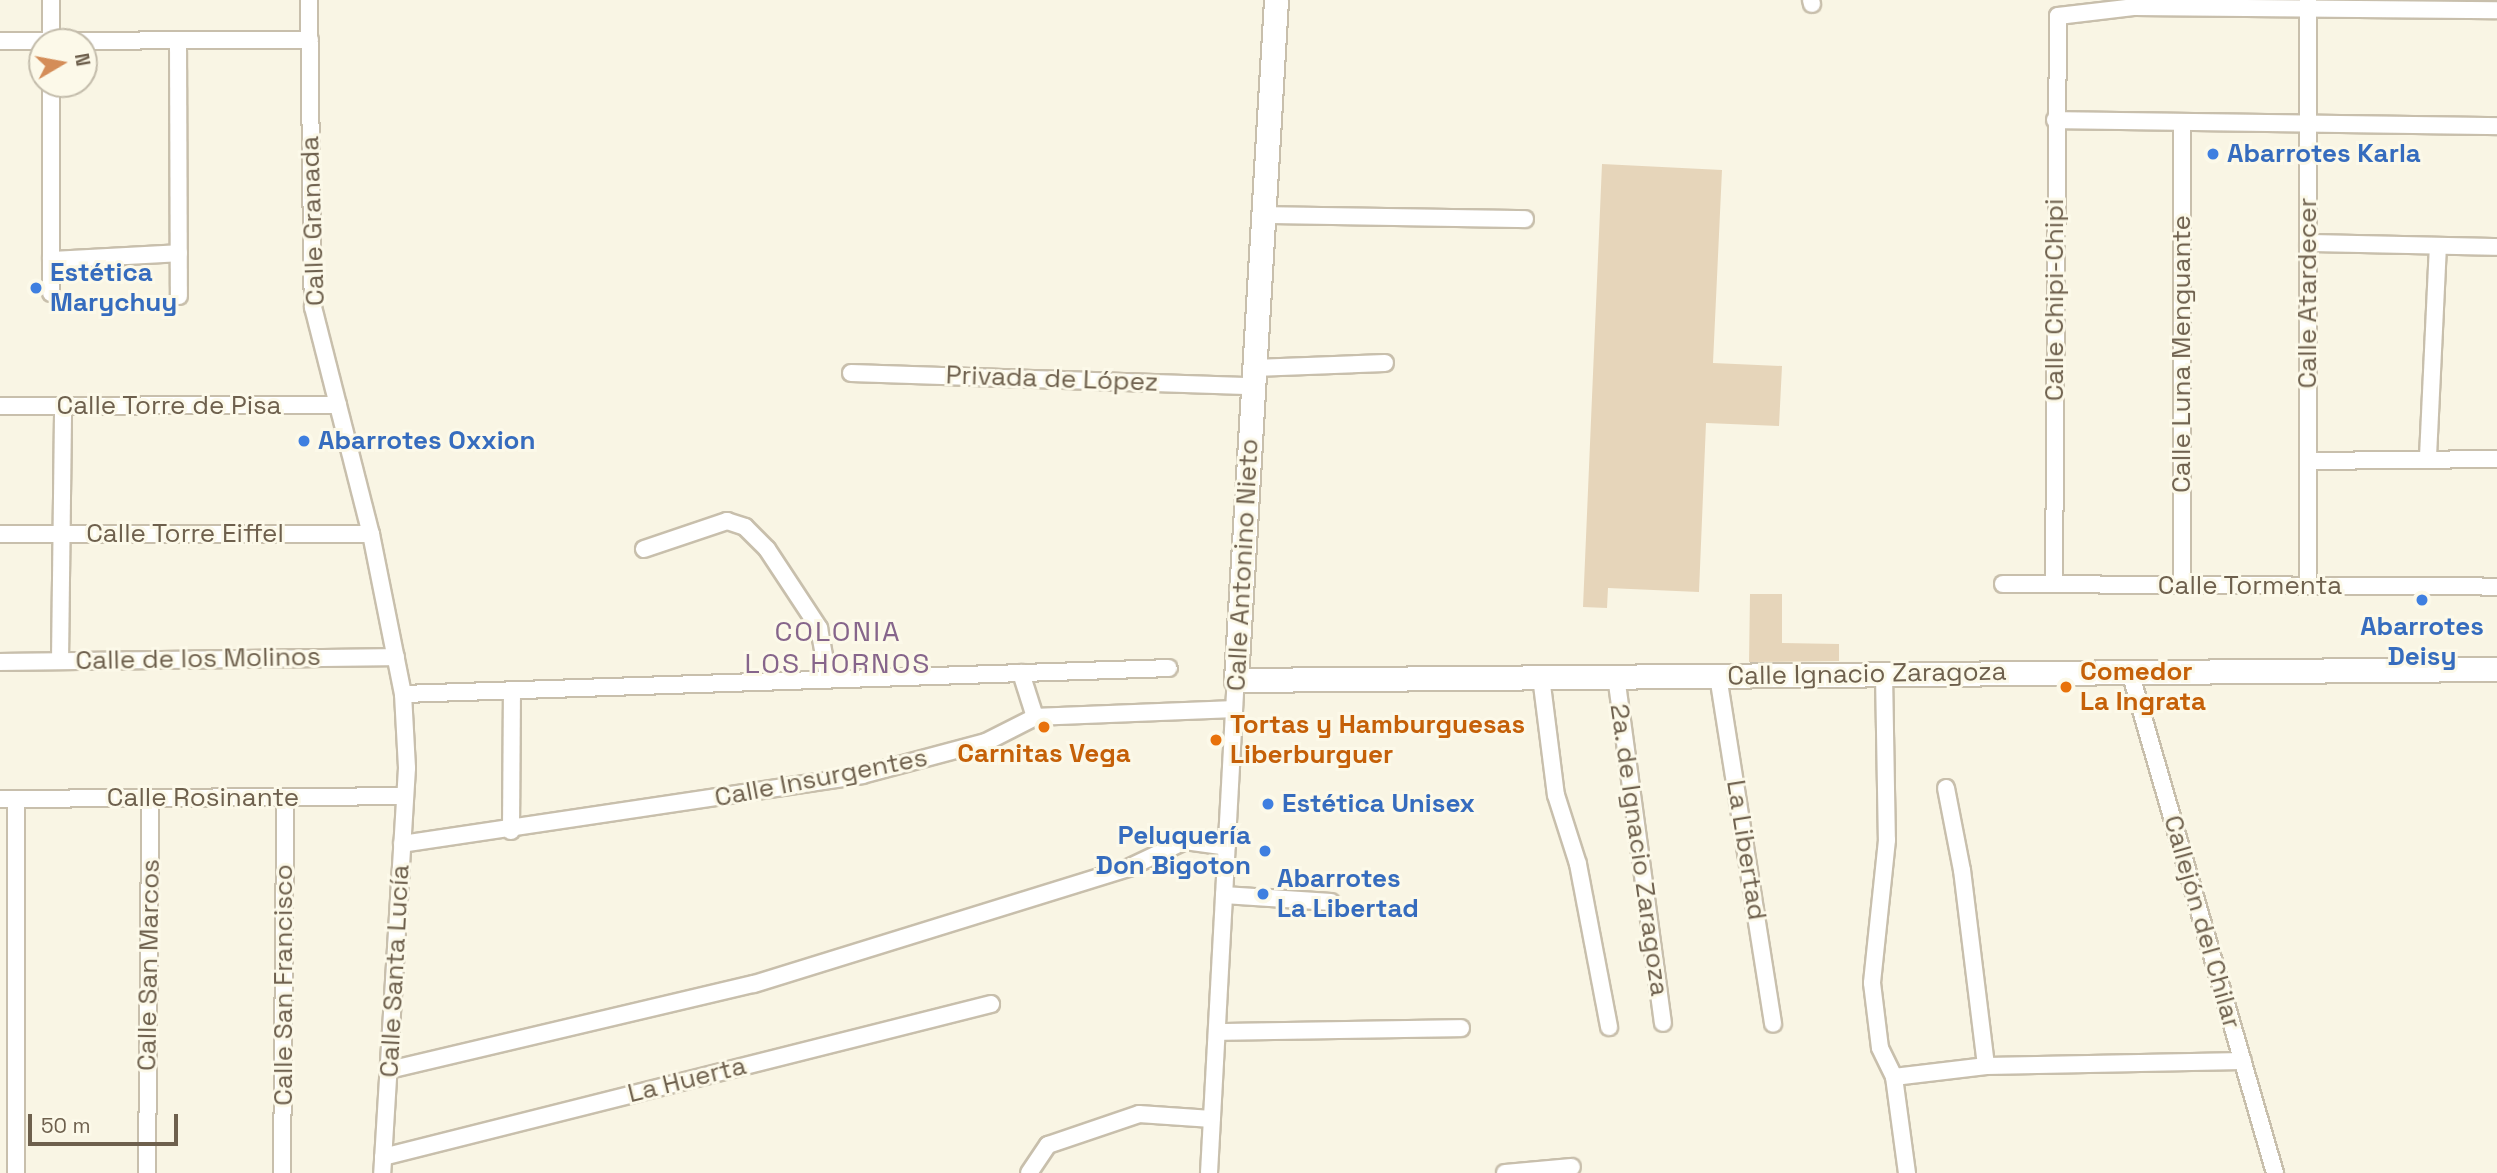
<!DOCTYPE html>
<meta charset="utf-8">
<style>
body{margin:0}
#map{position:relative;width:2497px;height:1173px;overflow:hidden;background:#f9f5e4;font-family:"Space Grotesk",sans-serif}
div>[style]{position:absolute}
.building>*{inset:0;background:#e6d5ba}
.roads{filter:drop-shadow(2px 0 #c8bfac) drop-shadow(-2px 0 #c8bfac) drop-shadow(0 2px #c8bfac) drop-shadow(0 -2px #c8bfac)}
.street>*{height:16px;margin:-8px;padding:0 8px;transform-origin:8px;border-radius:8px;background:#fff}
.secondary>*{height:23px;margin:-11.5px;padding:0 11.5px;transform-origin:11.5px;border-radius:11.5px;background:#fff}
.dots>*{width:19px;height:19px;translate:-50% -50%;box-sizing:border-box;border:4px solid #fcf9e9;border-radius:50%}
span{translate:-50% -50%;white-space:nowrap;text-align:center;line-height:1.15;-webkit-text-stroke:6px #fcf9e9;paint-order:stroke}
.shop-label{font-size:26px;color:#366cbe;font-weight:700}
.left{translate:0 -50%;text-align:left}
.right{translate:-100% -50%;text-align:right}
.street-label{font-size:26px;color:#6e604d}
.food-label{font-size:26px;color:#c56008;font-weight:700}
.neighbourhood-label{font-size:28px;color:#86658b;letter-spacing:2px}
.north{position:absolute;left:28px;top:28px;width:70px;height:70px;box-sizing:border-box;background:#fcf9e9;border:2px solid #c3bcab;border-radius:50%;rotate:80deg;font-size:19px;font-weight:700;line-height:28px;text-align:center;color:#6e604d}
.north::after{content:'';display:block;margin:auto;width:24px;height:32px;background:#d48d58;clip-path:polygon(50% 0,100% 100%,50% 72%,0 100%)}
.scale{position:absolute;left:28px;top:1114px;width:150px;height:32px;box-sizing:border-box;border:4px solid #6e604d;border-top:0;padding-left:9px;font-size:21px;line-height:24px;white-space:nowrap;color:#6e604d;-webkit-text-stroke:5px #fcf9e9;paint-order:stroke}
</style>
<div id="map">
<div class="building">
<i style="clip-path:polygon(1602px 164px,1722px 170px,1713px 363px,1782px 366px,1779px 426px,1706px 423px,1699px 592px,1608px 588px,1607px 608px,1583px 607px)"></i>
<i style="clip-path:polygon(1750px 594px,1782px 594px,1782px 643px,1839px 644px,1839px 661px,1749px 662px)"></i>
</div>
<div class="roads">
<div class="street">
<i style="left:309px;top:0;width:307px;rotate:89.3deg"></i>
<i style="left:313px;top:307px;width:234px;rotate:75.7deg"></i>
<i style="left:371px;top:534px;width:163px;rotate:78.7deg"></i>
<i style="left:403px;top:694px;width:74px;rotate:86.9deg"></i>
<i style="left:407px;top:768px;width:406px;rotate:93.5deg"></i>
<i style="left:1811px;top:0;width:4px;rotate:76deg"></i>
<i style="left:0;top:41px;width:310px;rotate:-0.2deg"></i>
<i style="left:178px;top:41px;width:255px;rotate:89.8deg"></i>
<i style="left:51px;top:42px;width:42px;rotate:-90deg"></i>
<i style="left:51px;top:84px;width:209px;rotate:90deg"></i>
<i style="left:2055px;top:120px;width:442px;rotate:0.8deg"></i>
<i style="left:1264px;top:215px;width:261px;rotate:0.9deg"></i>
<i style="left:2308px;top:243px;width:189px;rotate:1.2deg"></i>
<i style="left:51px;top:260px;width:128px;rotate:-3.1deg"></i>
<i style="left:1254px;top:368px;width:131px;rotate:-2.2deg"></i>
<i style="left:851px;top:373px;width:402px;rotate:1.9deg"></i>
<i style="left:0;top:406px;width:338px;rotate:-0.2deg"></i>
<i style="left:2428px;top:457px;width:211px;rotate:-87.3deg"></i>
<i style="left:2308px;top:461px;width:189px;rotate:-0.6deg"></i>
<i style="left:0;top:534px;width:371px"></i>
<i style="left:644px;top:549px;width:88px;rotate:-18.6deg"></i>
<i style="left:727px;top:521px;width:19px;rotate:18deg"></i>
<i style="left:745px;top:527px;width:31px;rotate:45deg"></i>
<i style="left:767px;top:549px;width:95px;rotate:56.6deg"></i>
<i style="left:819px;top:628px;width:50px;rotate:79.6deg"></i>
<i style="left:2003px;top:584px;width:494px;rotate:0.3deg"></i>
<i style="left:2054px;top:584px;width:568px;rotate:-89.6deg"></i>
<i style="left:2058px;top:16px;width:78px;rotate:-6.7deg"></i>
<i style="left:2135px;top:7px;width:362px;rotate:0.5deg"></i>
<i style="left:2182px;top:585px;width:463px;rotate:-90deg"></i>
<i style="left:2308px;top:586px;width:586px;rotate:-90deg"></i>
<i style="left:60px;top:661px;width:255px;rotate:-89.3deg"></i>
<i style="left:0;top:662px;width:396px;rotate:-0.7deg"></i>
<i style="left:2130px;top:672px;width:522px;rotate:73.86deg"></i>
<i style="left:1021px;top:673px;width:46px;rotate:72.3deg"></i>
<i style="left:1884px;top:674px;width:166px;rotate:89deg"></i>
<i style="left:1887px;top:840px;width:144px;rotate:96deg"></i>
<i style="left:1872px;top:983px;width:65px;rotate:83deg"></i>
<i style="left:1880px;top:1048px;width:32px;rotate:64deg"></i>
<i style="left:1894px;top:1077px;width:97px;rotate:82.3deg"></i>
<i style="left:1616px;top:676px;width:350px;rotate:82.3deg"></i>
<i style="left:1718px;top:676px;width:352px;rotate:81deg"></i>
<i style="left:1541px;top:677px;width:119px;rotate:82.8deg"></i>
<i style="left:1556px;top:795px;width:72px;rotate:72.3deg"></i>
<i style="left:1578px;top:864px;width:166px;rotate:79.2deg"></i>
<i style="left:403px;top:694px;width:766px;rotate:-1.94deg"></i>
<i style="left:1946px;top:788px;width:84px;rotate:79deg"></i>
<i style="left:1962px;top:870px;width:197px;rotate:83deg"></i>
<i style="left:0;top:799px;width:405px;rotate:-0.4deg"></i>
<i style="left:511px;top:831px;width:141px;rotate:-89.6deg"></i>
<i style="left:402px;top:844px;width:465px;rotate:-8.5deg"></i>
<i style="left:862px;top:775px;width:128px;rotate:-14.9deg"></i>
<i style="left:986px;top:742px;width:55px;rotate:-27deg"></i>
<i style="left:1035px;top:717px;width:199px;rotate:-2.3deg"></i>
<i style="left:1224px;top:895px;width:107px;rotate:3.7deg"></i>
<i style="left:1217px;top:1032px;width:244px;rotate:-0.9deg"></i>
<i style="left:389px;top:1070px;width:375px;rotate:-13.3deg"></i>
<i style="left:754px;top:984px;width:392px;rotate:-17.2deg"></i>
<i style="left:1128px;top:868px;width:63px;rotate:-25.3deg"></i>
<i style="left:1185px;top:841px;width:42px;rotate:8.1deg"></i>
<i style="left:1894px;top:1077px;width:93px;rotate:-6.8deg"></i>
<i style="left:1986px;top:1066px;width:257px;rotate:-1.1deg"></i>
<i style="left:383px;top:1157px;width:627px;rotate:-14.12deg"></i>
<i style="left:16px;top:1173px;width:374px;rotate:-90deg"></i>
<i style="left:147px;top:1173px;width:375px;rotate:-89.5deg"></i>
<i style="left:282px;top:1173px;width:376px;rotate:-89.5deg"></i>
<i style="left:1029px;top:1173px;width:34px;rotate:-56deg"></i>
<i style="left:1048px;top:1145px;width:96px;rotate:-18.8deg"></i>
<i style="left:1139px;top:1114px;width:73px;rotate:3.9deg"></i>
<i style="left:1209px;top:1173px;width:494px;rotate:-86.9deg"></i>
<i style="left:1505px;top:1173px;width:67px;rotate:-5.1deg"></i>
</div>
<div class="secondary">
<i style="left:1276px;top:0;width:681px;rotate:93.37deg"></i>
<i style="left:1236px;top:680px;width:1261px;rotate:-0.5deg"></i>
</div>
</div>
<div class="dots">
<i style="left:2213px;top:154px;background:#3f7fe0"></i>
<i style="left:36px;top:288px;background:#3f7fe0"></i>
<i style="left:304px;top:441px;background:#3f7fe0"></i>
<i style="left:2422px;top:600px;background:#3f7fe0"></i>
<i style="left:2066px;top:687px;background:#e8710a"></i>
<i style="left:1044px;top:727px;background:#e8710a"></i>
<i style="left:1216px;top:740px;background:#e8710a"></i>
<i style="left:1268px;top:804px;background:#3f7fe0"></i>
<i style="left:1265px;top:851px;background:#3f7fe0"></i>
<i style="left:1263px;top:894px;background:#3f7fe0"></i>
</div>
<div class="shop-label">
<span class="left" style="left:2227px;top:154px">Abarrotes Karla</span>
<span class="left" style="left:50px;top:288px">Estética<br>Marychuy</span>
<span class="left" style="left:318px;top:441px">Abarrotes Oxxion</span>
<span style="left:2422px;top:642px">Abarrotes<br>Deisy</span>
<span class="left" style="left:1282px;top:804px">Estética Unisex</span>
<span class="right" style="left:1251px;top:851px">Peluquería<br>Don Bigoton</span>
<span class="left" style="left:1277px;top:894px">Abarrotes<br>La Libertad</span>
</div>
<div class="street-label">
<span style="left:313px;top:221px;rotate:-92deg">Calle Granada</span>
<span style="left:2308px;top:293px;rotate:-90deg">Calle Atardecer</span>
<span style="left:2055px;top:300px;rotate:-90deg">Calle Chipi-Chipi</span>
<span style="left:2182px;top:354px;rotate:-90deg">Calle Luna Menguante</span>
<span style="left:1052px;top:379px;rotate:2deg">Privada de López</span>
<span style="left:169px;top:406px">Calle Torre de Pisa</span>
<span style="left:185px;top:534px">Calle Torre Eiffel</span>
<span style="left:1243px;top:565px;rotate:-87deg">Calle Antonino Nieto</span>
<span style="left:2250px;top:586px">Calle Tormenta</span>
<span style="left:198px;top:659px;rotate:-1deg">Calle de los Molinos</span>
<span style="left:1867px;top:674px;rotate:-1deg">Calle Ignacio Zaragoza</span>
<span style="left:821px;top:778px;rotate:-11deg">Calle Insurgentes</span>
<span style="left:203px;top:798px">Calle Rosinante</span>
<span style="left:1639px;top:850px;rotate:82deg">2a. de Ignacio Zaragoza</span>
<span style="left:1746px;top:850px;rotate:81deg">La Libertad</span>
<span style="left:2202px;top:922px;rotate:74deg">Callejón del Chilar</span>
<span style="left:149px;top:965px;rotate:-89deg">Calle San Marcos</span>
<span style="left:395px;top:971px;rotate:-87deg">Calle Santa Lucía</span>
<span style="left:284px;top:985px;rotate:-90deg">Calle San Francisco</span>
<span style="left:687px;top:1080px;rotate:-14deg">La Huerta</span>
</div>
<div class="food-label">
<span class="left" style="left:2080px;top:687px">Comedor<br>La Ingrata</span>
<span class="left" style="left:1230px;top:740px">Tortas y Hamburguesas<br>Liberburguer</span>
<span style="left:1044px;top:754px">Carnitas Vega</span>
</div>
<div class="neighbourhood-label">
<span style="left:838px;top:647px">COLONIA<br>LOS HORNOS</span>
</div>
<div class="north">N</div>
<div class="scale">50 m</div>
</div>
